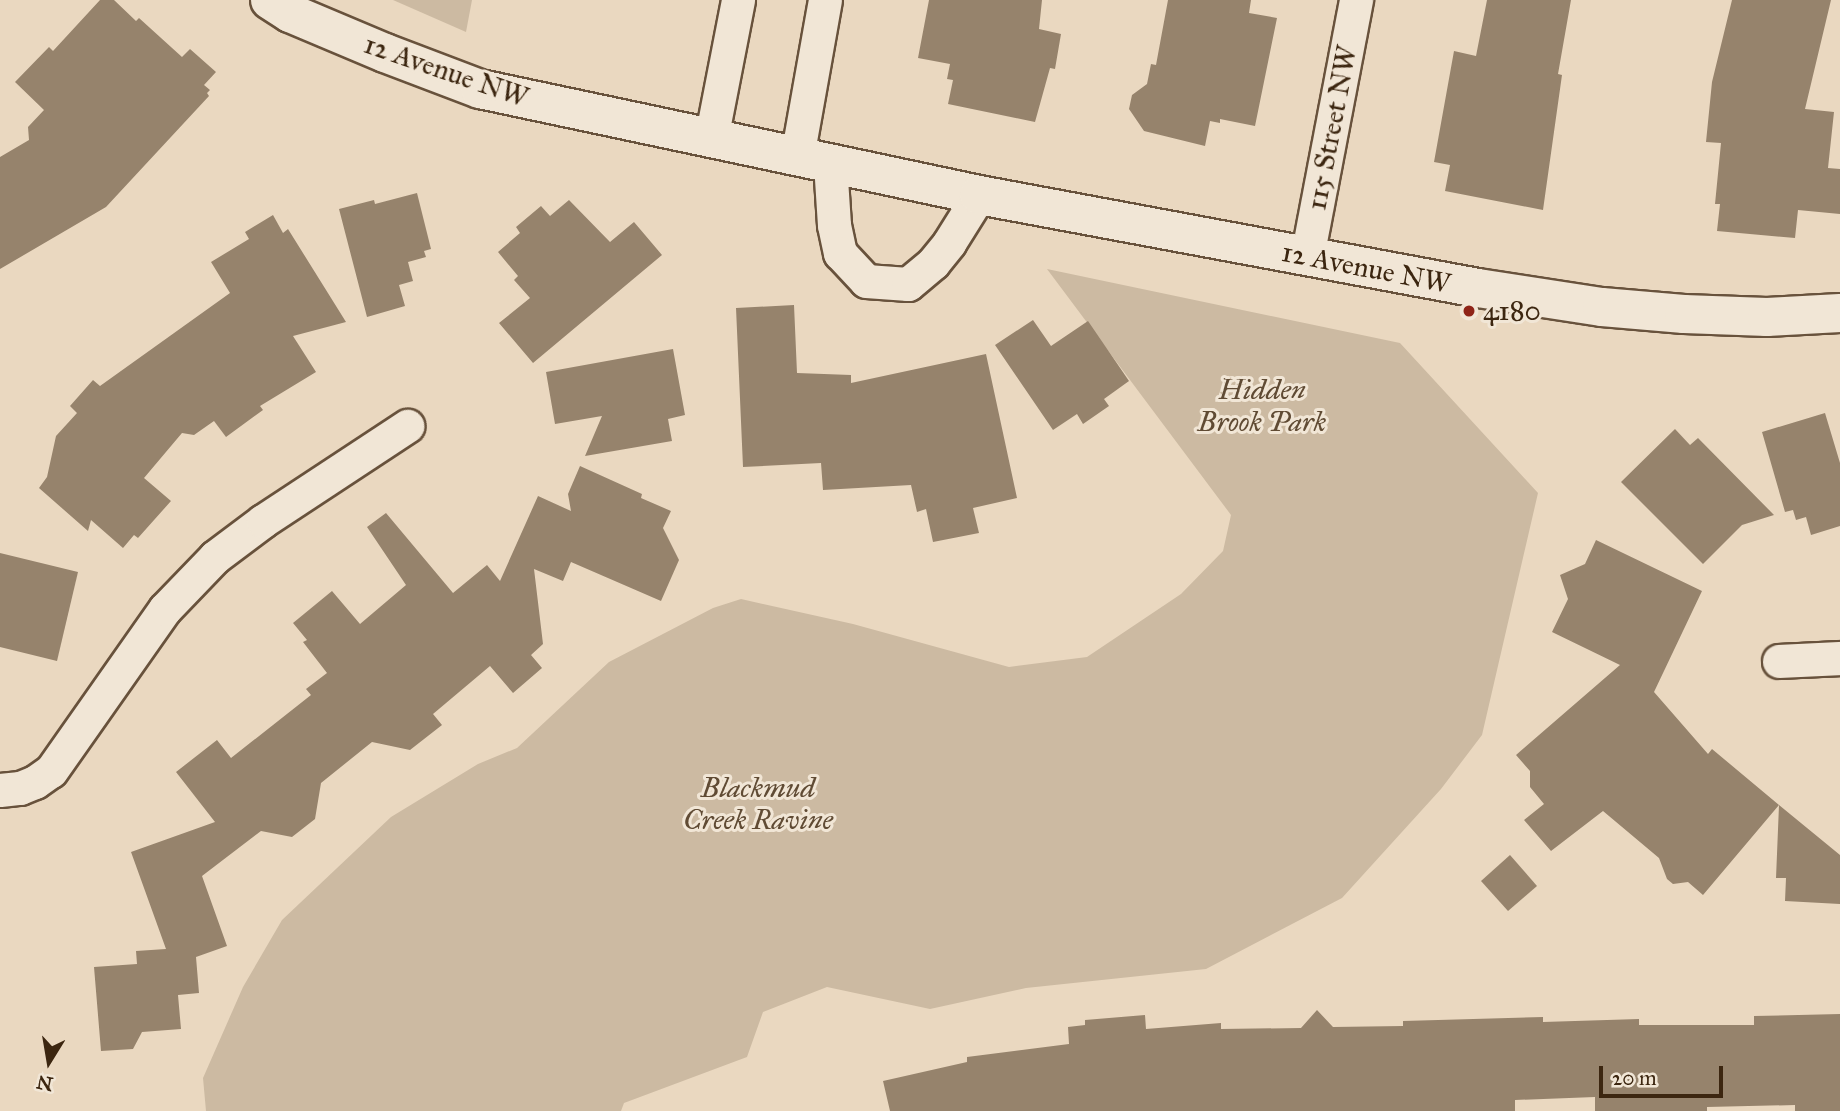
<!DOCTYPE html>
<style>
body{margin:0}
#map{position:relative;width:1840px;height:1111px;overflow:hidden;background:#ead8c0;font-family:"IM FELL Great Primer",serif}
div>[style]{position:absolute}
.green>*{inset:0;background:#ccbaa2}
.building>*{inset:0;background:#96836c}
.roads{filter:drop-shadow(2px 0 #68523c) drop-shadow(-2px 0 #68523c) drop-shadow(0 2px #68523c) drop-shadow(0 -2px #68523c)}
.street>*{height:33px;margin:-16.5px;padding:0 16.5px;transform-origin:16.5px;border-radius:16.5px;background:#f1e6d6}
.secondary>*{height:38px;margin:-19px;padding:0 19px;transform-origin:19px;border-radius:19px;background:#f1e6d6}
.dots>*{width:19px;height:19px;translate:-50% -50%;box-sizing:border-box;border:4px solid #f1e6d6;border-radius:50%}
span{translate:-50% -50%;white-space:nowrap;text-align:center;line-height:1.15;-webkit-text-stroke:6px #f1e6d6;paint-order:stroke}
.street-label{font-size:28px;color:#3c2610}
.poi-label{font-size:28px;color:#3c2610}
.left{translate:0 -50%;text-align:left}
.park-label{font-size:28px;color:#604b34;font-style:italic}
.north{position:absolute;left:14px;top:1027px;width:70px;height:70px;-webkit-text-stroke:5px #f1e6d6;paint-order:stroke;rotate:191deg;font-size:19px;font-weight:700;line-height:28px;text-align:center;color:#3c2610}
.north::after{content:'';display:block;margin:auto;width:24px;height:32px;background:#3c2610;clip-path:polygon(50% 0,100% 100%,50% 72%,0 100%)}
.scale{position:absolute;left:1599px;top:1066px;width:124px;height:32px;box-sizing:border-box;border:4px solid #3c2610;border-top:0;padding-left:9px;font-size:21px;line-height:24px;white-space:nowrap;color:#3c2610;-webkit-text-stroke:5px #f1e6d6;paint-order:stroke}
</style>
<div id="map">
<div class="green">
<i style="clip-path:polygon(393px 0,472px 0,466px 32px)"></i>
<i style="clip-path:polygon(1047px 269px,1400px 343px,1538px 493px,1482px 735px,1441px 789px,1342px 898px,1206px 969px,1026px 988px,930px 1009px,827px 987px,763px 1012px,747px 1057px,624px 1103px,621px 1111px,206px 1111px,203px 1078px,243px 987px,282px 920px,391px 817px,478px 764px,517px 748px,609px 662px,713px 608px,741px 599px,853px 624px,1009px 667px,1087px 657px,1181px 594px,1223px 551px,1231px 515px)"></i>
</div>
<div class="building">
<i style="clip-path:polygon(100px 0,114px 0,136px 21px,139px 18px,182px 57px,190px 49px,216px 72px,204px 85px,210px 90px,207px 93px,209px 96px,106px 207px,0 269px,0 157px,29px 140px,28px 127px,44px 110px,15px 82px,49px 47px,53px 51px)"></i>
<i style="clip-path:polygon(929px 0,1042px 0,1039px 29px,1061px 34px,1055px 69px,1050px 68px,1035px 122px,948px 104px,953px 80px,947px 79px,950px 64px,918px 58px)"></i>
<i style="clip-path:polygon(1168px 0,1251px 0,1249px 13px,1277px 18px,1255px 126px,1220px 119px,1220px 123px,1210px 121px,1205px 146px,1144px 131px,1129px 109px,1132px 95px,1147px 84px,1151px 64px,1156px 65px)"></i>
<i style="clip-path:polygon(1487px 0,1571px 0,1558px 74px,1562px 75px,1543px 210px,1445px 191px,1450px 165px,1434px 162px,1454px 51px,1476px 56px)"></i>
<i style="clip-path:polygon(1732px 0,1831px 0,1805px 109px,1834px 112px,1828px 168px,1840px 169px,1840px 214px,1798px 210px,1795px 238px,1717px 231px,1720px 204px,1715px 204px,1721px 143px,1706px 142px,1712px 82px)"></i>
<i style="clip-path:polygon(417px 193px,431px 249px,424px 251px,426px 257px,408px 262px,413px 281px,399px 285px,405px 306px,367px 317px,339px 209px,374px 200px,375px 204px)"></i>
<i style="clip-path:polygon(569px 200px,610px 242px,634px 222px,662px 255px,533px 363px,499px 323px,530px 298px,514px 280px,518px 276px,498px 252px,520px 233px,516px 227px,541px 206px,550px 216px)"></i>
<i style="clip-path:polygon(273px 215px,283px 233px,288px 229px,346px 322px,293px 336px,316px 372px,260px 406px,263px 410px,226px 437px,214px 421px,194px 435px,182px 433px,144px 478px,171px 501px,138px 538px,134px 535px,123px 548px,91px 520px,88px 531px,39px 488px,47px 477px,56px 436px,77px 413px,70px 406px,93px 380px,100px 386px,230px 293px,211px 262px,249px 239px,245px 232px)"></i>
<i style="clip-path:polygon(794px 305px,797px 373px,851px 375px,851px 383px,986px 354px,1017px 498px,973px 508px,979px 533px,933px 542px,926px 509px,917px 512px,911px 485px,823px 490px,821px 463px,743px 467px,736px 308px)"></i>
<i style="clip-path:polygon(1033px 320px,1051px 346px,1088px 321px,1129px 381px,1104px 399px,1109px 406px,1083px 424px,1077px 414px,1053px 430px,995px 345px)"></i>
<i style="clip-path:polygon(673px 349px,685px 415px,668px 419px,672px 441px,585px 456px,602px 416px,555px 424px,546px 372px)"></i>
<i style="clip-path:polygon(1825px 413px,1840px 463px,1840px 526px,1811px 535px,1806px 517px,1796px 520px,1793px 510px,1785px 512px,1762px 432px)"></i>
<i style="clip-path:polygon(1675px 429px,1690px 445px,1698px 438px,1774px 515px,1742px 525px,1703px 564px,1621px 482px)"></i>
<i style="clip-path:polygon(580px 466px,642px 494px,641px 498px,671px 511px,663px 528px,679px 560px,661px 601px,571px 562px,563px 581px,534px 569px,543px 644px,531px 655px,542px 668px,513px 693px,490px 666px,433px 714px,442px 725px,410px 750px,372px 742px,321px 783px,315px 819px,292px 837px,261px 831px,202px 876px,227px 946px,196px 957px,199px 993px,178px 995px,181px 1029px,142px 1032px,133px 1049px,101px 1051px,94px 967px,137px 964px,136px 951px,166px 949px,131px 852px,215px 822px,176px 772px,217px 740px,231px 758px,311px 695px,306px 689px,327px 673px,303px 642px,307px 640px,293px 623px,332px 591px,360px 624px,406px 585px,367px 527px,386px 513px,453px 593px,487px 565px,500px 581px,538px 496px,571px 511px,568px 494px)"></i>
<i style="clip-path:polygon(1596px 540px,1702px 591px,1654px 692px,1708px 754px,1712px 749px,1779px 805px,1703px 895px,1688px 882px,1673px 884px,1667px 879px,1659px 858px,1603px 811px,1551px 851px,1524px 820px,1544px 804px,1530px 787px,1530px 771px,1516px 755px,1620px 665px,1552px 632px,1568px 599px,1560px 575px,1585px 564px)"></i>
<i style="clip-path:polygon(0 553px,78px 572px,57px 661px,0 647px)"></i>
<i style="clip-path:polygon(1779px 805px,1840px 855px,1840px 904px,1785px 901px,1786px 878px,1776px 878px)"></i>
<i style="clip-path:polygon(1510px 855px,1537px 886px,1508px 911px,1481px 881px)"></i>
<i style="clip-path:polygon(1317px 1010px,1333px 1027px,1403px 1026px,1403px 1021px,1543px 1017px,1543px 1022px,1639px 1019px,1639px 1025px,1754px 1025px,1754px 1016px,1840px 1014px,1840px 1111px,1795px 1111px,1795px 1105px,1707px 1107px,1707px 1111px,1595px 1111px,1595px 1097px,1515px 1100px,1515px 1111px,890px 1111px,883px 1081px,967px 1062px,967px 1057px,1069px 1044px,1068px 1027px,1085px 1025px,1085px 1020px,1145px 1015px,1146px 1029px,1221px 1023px,1221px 1029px,1301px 1028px)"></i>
</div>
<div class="roads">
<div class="street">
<i style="left:711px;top:139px;width:142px;rotate:-79deg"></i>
<i style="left:797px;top:157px;width:159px;rotate:-79.9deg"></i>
<i style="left:830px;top:163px;width:62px;rotate:86.3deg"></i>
<i style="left:834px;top:225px;width:29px;rotate:78deg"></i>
<i style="left:840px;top:253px;width:38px;rotate:47deg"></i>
<i style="left:866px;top:281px;width:42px;rotate:4.1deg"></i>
<i style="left:908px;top:284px;width:33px;rotate:-40deg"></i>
<i style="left:933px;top:263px;width:26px;rotate:-51deg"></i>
<i style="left:949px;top:243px;width:57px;rotate:-58deg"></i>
<i style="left:1307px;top:257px;width:262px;rotate:-79.2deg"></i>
<i style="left:1779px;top:661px;width:61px;rotate:-2.8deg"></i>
<i style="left:0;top:790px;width:20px;rotate:-6deg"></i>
<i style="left:20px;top:788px;width:16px;rotate:-22deg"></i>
<i style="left:35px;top:782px;width:19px;rotate:-35deg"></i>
<i style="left:51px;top:771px;width:198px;rotate:-54.9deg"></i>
<i style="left:165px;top:609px;width:72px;rotate:-46.1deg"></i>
<i style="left:215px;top:557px;width:60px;rotate:-36.9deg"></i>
<i style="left:263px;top:521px;width:173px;rotate:-33.4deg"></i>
</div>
<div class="secondary">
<i style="left:270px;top:0;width:24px;rotate:33deg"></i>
<i style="left:290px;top:13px;width:103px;rotate:22.8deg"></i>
<i style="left:385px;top:53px;width:102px;rotate:20.8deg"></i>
<i style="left:480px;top:89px;width:510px;rotate:11.99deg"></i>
<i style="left:979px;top:195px;width:508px;rotate:10.56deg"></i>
<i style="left:1478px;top:288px;width:125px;rotate:8.7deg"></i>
<i style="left:1602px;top:307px;width:82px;rotate:4.9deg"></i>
<i style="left:1684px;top:314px;width:83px;rotate:2.1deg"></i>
<i style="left:1767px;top:317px;width:73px;rotate:-3.1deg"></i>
</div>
</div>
<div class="dots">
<i style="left:1469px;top:311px;background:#8f2418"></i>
</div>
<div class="street-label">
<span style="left:446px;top:71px;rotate:19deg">12 Avenue NW</span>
<span style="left:1332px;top:128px;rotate:-79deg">115 Street NW</span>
<span style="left:1366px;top:268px;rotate:11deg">12 Avenue NW</span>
</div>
<div class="poi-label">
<span class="left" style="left:1483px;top:311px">4180</span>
</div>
<div class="park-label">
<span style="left:1262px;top:406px">Hidden<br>Brook Park</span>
<span style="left:758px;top:804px">Blackmud<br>Creek Ravine</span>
</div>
<div class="north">N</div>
<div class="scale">20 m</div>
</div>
